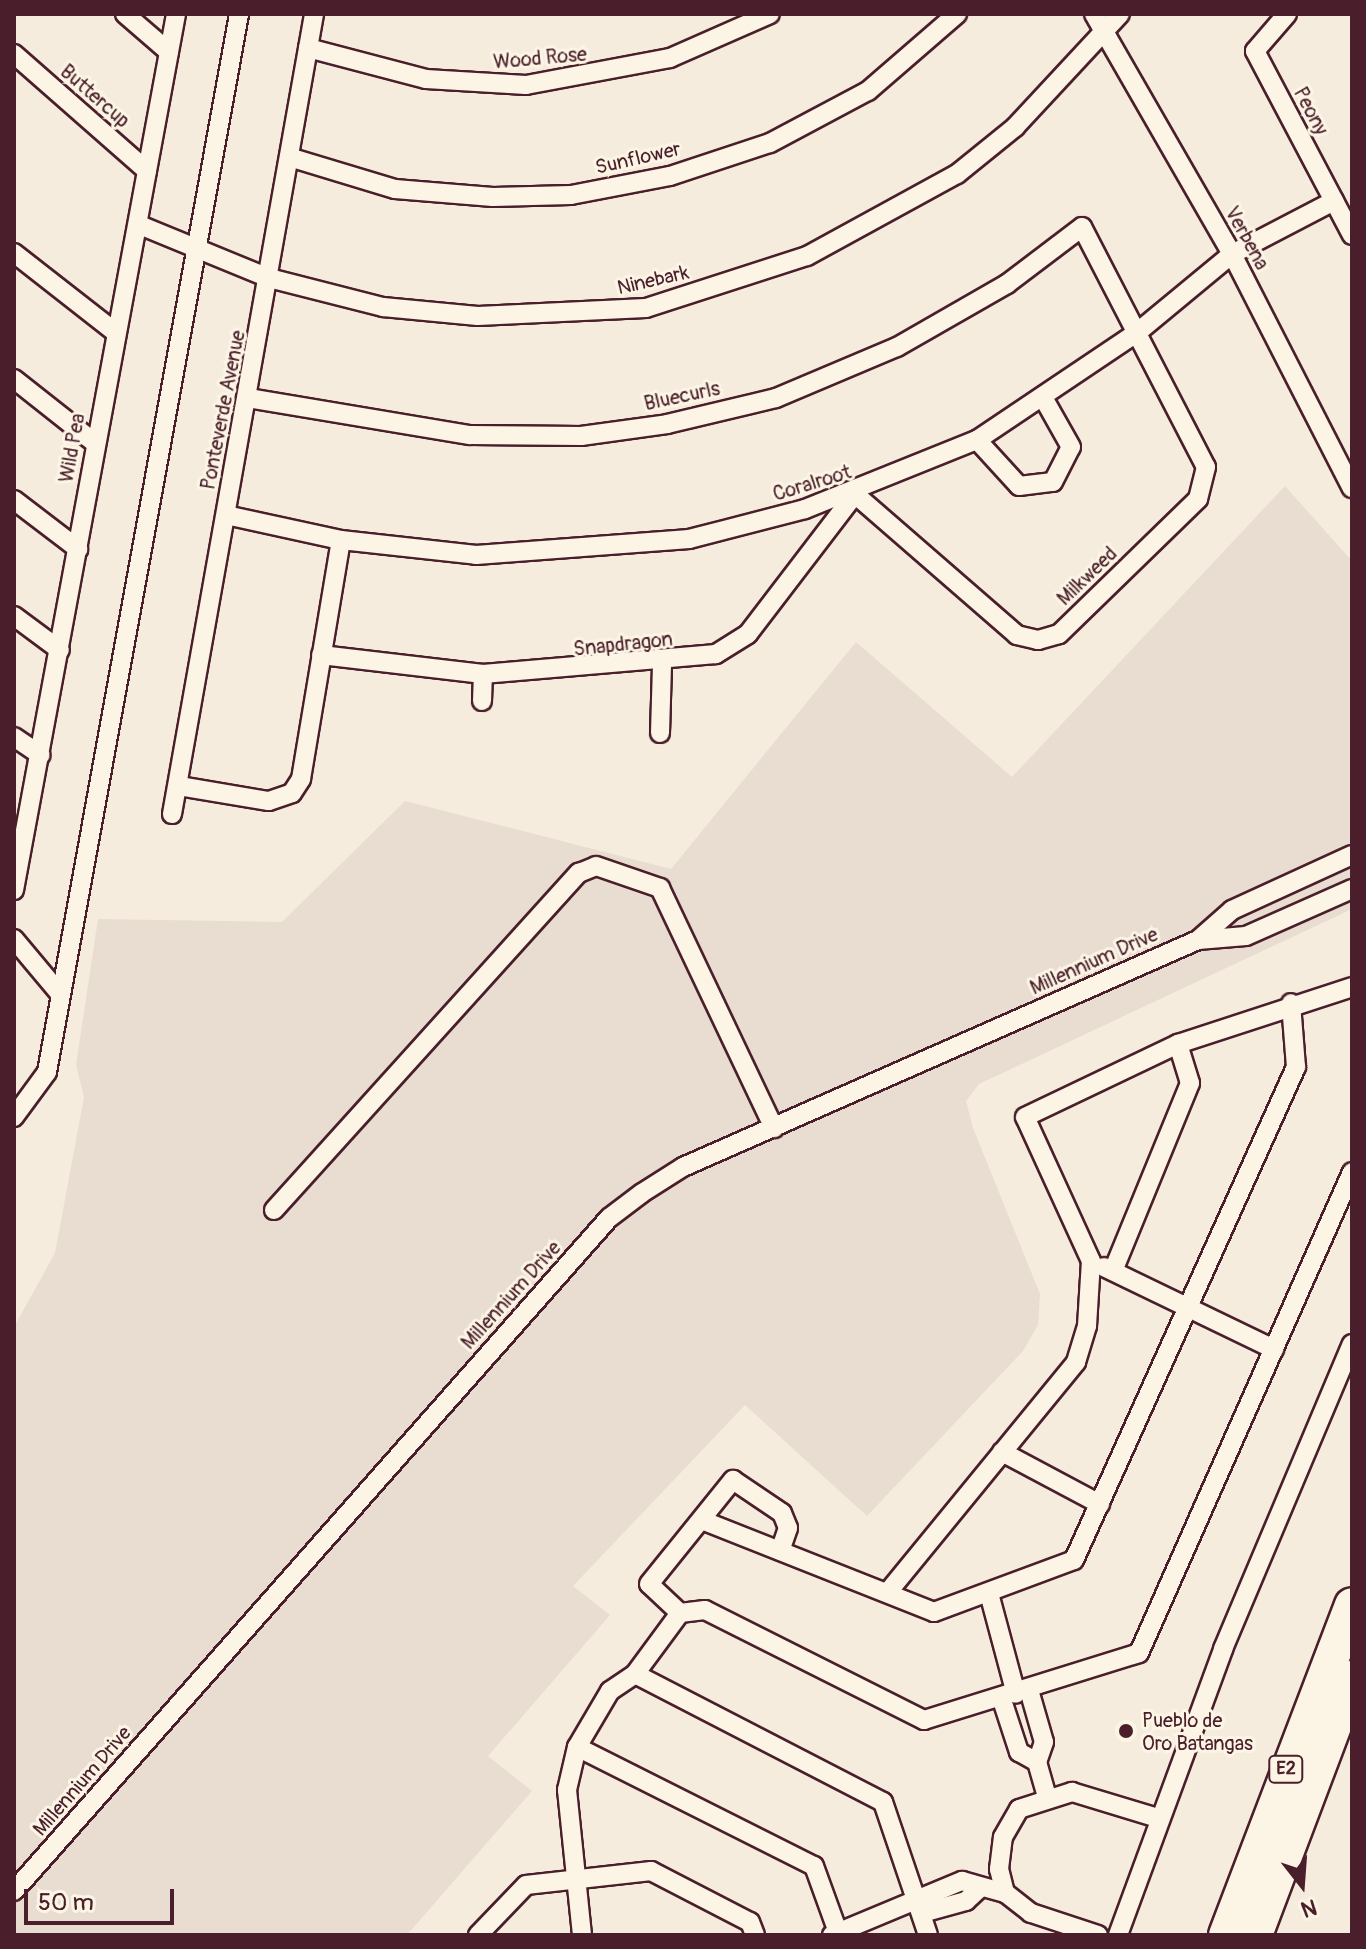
<!DOCTYPE html>
<style>
body{margin:0}
#map{position:relative;width:1366px;height:1949px;overflow:hidden;background:#f5ecde;font-family:Pangolin,sans-serif}
div>[style]{position:absolute}
.built>*{inset:0;background:#e8ddd0}
.roads{filter:drop-shadow(2px 0 #4a1f2b) drop-shadow(-2px 0 #4a1f2b) drop-shadow(0 2px #4a1f2b) drop-shadow(0 -2px #4a1f2b)}
.minor>*{height:18px;margin:-9px;padding:0 9px;transform-origin:9px;border-radius:9px;background:#fcf5e5}
.motorway>*{height:34px;margin:-17px;padding:0 17px;transform-origin:17px;border-radius:17px;background:#fcf5e5}
.dots>*{width:22px;height:22px;translate:-50% -50%;box-sizing:border-box;border:4px solid #fcf5e5;border-radius:50%}
span{translate:-50% -50%;white-space:nowrap;text-align:center;line-height:1.15;-webkit-text-stroke:6px #fcf5e5;paint-order:stroke}
.shield-label span{padding:2px 6px;background:#fcf5e5;border:2px solid;border-radius:6px;-webkit-text-stroke-width:0}
.shield-label{font-size:18px;color:#4a1f2b;font-weight:700}
.street-label{font-size:20px;color:#4a1f2b}
.poi-label{font-size:20px;color:#4a1f2b}
.left{translate:0 -50%;text-align:left}
.frame{position:absolute;inset:0;border:16px solid #4a1f2b;pointer-events:none}
.north{position:absolute;left:1262px;top:1845px;width:80px;height:80px;-webkit-text-stroke:6px #fcf5e5;paint-order:stroke;rotate:163deg;font-size:22px;font-weight:700;line-height:32px;text-align:center;color:#4a1f2b}
.north::after{content:'';display:block;margin:auto;width:28px;height:36px;background:#4a1f2b;clip-path:polygon(50% 0,100% 100%,50% 72%,0 100%)}
.scale{position:absolute;left:24px;top:1889px;width:150px;height:36px;box-sizing:border-box;border:4px solid #4a1f2b;border-top:0;padding-left:10px;font-size:24px;line-height:28px;white-space:nowrap;color:#4a1f2b;-webkit-text-stroke:6px #fcf5e5;paint-order:stroke}
</style>
<div id="map">
<div class="built">
<i style="clip-path:polygon(1285px 486px,1352px 561px,1352px 909px,979px 1084px,966px 1101px,973px 1128px,1040px 1294px,1038px 1325px,1023px 1351px,867px 1516px,745px 1405px,573px 1586px,610px 1615px,488px 1756px,532px 1791px,407px 1935px,14px 1935px,14px 1327px,55px 1253px,84px 1097px,76px 1065px,98px 919px,282px 922px,405px 801px,671px 869px,856px 642px,1012px 777px)"></i>
</div>
<div class="roads">
<div class="minor">
<i style="left:125px;top:14px;width:58px;rotate:40.8deg"></i>
<i style="left:1094px;top:14px;width:277px;rotate:60.1deg"></i>
<i style="left:1232px;top:254px;width:263px;rotate:62.9deg"></i>
<i style="left:1287px;top:14px;width:49px;rotate:130.9deg"></i>
<i style="left:1255px;top:51px;width:208px;rotate:62.2deg"></i>
<i style="left:308px;top:48px;width:122px;rotate:14.7deg"></i>
<i style="left:426px;top:79px;width:100px;rotate:3.4deg"></i>
<i style="left:526px;top:85px;width:147px;rotate:-10.6deg"></i>
<i style="left:670px;top:58px;width:109px;rotate:-23.7deg"></i>
<i style="left:14px;top:54px;width:177px;rotate:41.3deg"></i>
<i style="left:289px;top:157px;width:111px;rotate:16.8deg"></i>
<i style="left:395px;top:189px;width:98px;rotate:4.7deg"></i>
<i style="left:493px;top:197px;width:78px;rotate:-1.5deg"></i>
<i style="left:571px;top:195px;width:101px;rotate:-10.9deg"></i>
<i style="left:670px;top:176px;width:105px;rotate:-18.3deg"></i>
<i style="left:770px;top:143px;width:111px;rotate:-28deg"></i>
<i style="left:868px;top:91px;width:118px;rotate:-40.9deg"></i>
<i style="left:142px;top:226px;width:137px;rotate:22.3deg"></i>
<i style="left:269px;top:278px;width:118px;rotate:14.3deg"></i>
<i style="left:383px;top:307px;width:95px;rotate:5.4deg"></i>
<i style="left:478px;top:316px;width:168px;rotate:-2.7deg"></i>
<i style="left:646px;top:308px;width:169px;rotate:-17.9deg"></i>
<i style="left:807px;top:256px;width:171px;rotate:-28.7deg"></i>
<i style="left:957px;top:174px;width:75px;rotate:-39deg"></i>
<i style="left:1015px;top:127px;width:154px;rotate:-47.1deg"></i>
<i style="left:14px;top:253px;width:128px;rotate:38deg"></i>
<i style="left:14px;top:379px;width:103px;rotate:38.3deg"></i>
<i style="left:248px;top:398px;width:225px;rotate:9.5deg"></i>
<i style="left:470px;top:435px;width:111px;rotate:0.5deg"></i>
<i style="left:581px;top:436px;width:87px;rotate:-7.9deg"></i>
<i style="left:667px;top:424px;width:112px;rotate:-13.4deg"></i>
<i style="left:776px;top:398px;width:131px;rotate:-22.9deg"></i>
<i style="left:897px;top:347px;width:127px;rotate:-29.8deg"></i>
<i style="left:1007px;top:284px;width:94px;rotate:-37.2deg"></i>
<i style="left:1082px;top:227px;width:270px;rotate:62.7deg"></i>
<i style="left:1206px;top:467px;width:33px;rotate:104deg"></i>
<i style="left:1198px;top:499px;width:194px;rotate:135.8deg"></i>
<i style="left:1059px;top:634px;width:22px;rotate:164deg"></i>
<i style="left:1038px;top:640px;width:22px;rotate:-167deg"></i>
<i style="left:1017px;top:635px;width:215px;rotate:-139deg"></i>
<i style="left:855px;top:494px;width:176px;rotate:127.4deg"></i>
<i style="left:748px;top:634px;width:38px;rotate:148deg"></i>
<i style="left:716px;top:654px;width:234px;rotate:175.1deg"></i>
<i style="left:483px;top:674px;width:163px;rotate:-173.3deg"></i>
<i style="left:977px;top:440px;width:62px;rotate:47.6deg"></i>
<i style="left:1019px;top:486px;width:34px;rotate:-7deg"></i>
<i style="left:1053px;top:482px;width:39px;rotate:-63deg"></i>
<i style="left:1071px;top:447px;width:55px;rotate:-119.4deg"></i>
<i style="left:14px;top:500px;width:81px;rotate:37.4deg"></i>
<i style="left:226px;top:515px;width:118px;rotate:12.3deg"></i>
<i style="left:341px;top:540px;width:136px;rotate:6.3deg"></i>
<i style="left:476px;top:555px;width:214px;rotate:-4.3deg"></i>
<i style="left:689px;top:539px;width:120px;rotate:-14.5deg"></i>
<i style="left:805px;top:509px;width:185px;rotate:-21.9deg"></i>
<i style="left:977px;top:440px;width:195px;rotate:-33.9deg"></i>
<i style="left:1139px;top:331px;width:121px;rotate:-39.6deg"></i>
<i style="left:1232px;top:254px;width:115px;rotate:-27.5deg"></i>
<i style="left:14px;top:616px;width:57px;rotate:36.5deg"></i>
<i style="left:482px;top:701px;width:27px;rotate:-88deg"></i>
<i style="left:660px;top:733px;width:69px;rotate:-88.3deg"></i>
<i style="left:14px;top:737px;width:32px;rotate:34deg"></i>
<i style="left:179px;top:786px;width:91px;rotate:9.5deg"></i>
<i style="left:269px;top:801px;width:24px;rotate:-19deg"></i>
<i style="left:292px;top:793px;width:17px;rotate:-57deg"></i>
<i style="left:301px;top:779px;width:242px;rotate:-80.5deg"></i>
<i style="left:172px;top:814px;width:813px;rotate:-79.93deg"></i>
<i style="left:14px;top:890px;width:891px;rotate:-79.52deg"></i>
<i style="left:14px;top:939px;width:73px;rotate:50deg"></i>
<i style="left:1198px;top:940px;width:48px;rotate:-4.8deg"></i>
<i style="left:1246px;top:936px;width:116px;rotate:-23.9deg"></i>
<i style="left:14px;top:1117px;width:56px;rotate:-53.7deg"></i>
<i style="left:47px;top:1072px;width:1075px;rotate:-79.71deg"></i>
<i style="left:274px;top:1210px;width:455px;rotate:-47.9deg"></i>
<i style="left:579px;top:873px;width:18px;rotate:-22deg"></i>
<i style="left:596px;top:866px;width:68px;rotate:19deg"></i>
<i style="left:660px;top:888px;width:266px;rotate:64.6deg"></i>
<i style="left:1104px;top:1267px;width:189px;rotate:25.8deg"></i>
<i style="left:1113px;top:1271px;width:203px;rotate:-67.7deg"></i>
<i style="left:1190px;top:1083px;width:41px;rotate:-107.1deg"></i>
<i style="left:1002px;top:1452px;width:111px;rotate:28deg"></i>
<i style="left:704px;top:1521px;width:247px;rotate:21.6deg"></i>
<i style="left:934px;top:1612px;width:149px;rotate:-20.4deg"></i>
<i style="left:1074px;top:1560px;width:541px;rotate:-65.76deg"></i>
<i style="left:1296px;top:1067px;width:64px;rotate:-94.5deg"></i>
<i style="left:888px;top:1592px;width:297px;rotate:-50.7deg"></i>
<i style="left:1076px;top:1362px;width:38px;rotate:-73deg"></i>
<i style="left:1087px;top:1326px;width:65px;rotate:-86.5deg"></i>
<i style="left:1091px;top:1261px;width:158px;rotate:-114.6deg"></i>
<i style="left:1025px;top:1117px;width:170px;rotate:-25.5deg"></i>
<i style="left:1178px;top:1044px;width:183px;rotate:-18.1deg"></i>
<i style="left:990px;top:1597px;width:100px;rotate:75deg"></i>
<i style="left:680px;top:1613px;width:42px;rotate:-136.9deg"></i>
<i style="left:649px;top:1584px;width:134px;rotate:-51.1deg"></i>
<i style="left:733px;top:1480px;width:59px;rotate:34deg"></i>
<i style="left:782px;top:1513px;width:16px;rotate:68deg"></i>
<i style="left:788px;top:1528px;width:24px;rotate:109deg"></i>
<i style="left:635px;top:1674px;width:279px;rotate:27.3deg"></i>
<i style="left:883px;top:1802px;width:140px;rotate:71.3deg"></i>
<i style="left:1029px;top:1690px;width:54px;rotate:73.9deg"></i>
<i style="left:1044px;top:1742px;width:21px;rotate:109deg"></i>
<i style="left:1037px;top:1762px;width:35px;rotate:74deg"></i>
<i style="left:1002px;top:1700px;width:55px;rotate:71.9deg"></i>
<i style="left:1019px;top:1752px;width:21px;rotate:29deg"></i>
<i style="left:577px;top:1747px;width:265px;rotate:26.7deg"></i>
<i style="left:814px;top:1866px;width:73px;rotate:70.1deg"></i>
<i style="left:14px;top:1891px;width:898px;rotate:-48.52deg"></i>
<i style="left:609px;top:1218px;width:41px;rotate:-37.1deg"></i>
<i style="left:642px;top:1193px;width:49px;rotate:-32.4deg"></i>
<i style="left:683px;top:1167px;width:563px;rotate:-23.79deg"></i>
<i style="left:1198px;top:940px;width:45px;rotate:-41.4deg"></i>
<i style="left:1232px;top:910px;width:132px;rotate:-24.6deg"></i>
<i style="left:922px;top:1913px;width:46px;rotate:-15.3deg"></i>
<i style="left:966px;top:1901px;width:18px;rotate:-43deg"></i>
<i style="left:478px;top:1935px;width:69px;rotate:-46.2deg"></i>
<i style="left:526px;top:1885px;width:126px;rotate:-6.4deg"></i>
<i style="left:651px;top:1871px;width:111px;rotate:27.3deg"></i>
<i style="left:750px;top:1922px;width:14px;rotate:69deg"></i>
<i style="left:582px;top:1935px;width:146px;rotate:-95.9deg"></i>
<i style="left:567px;top:1790px;width:44px;rotate:-76.9deg"></i>
<i style="left:577px;top:1747px;width:65px;rotate:-59.5deg"></i>
<i style="left:610px;top:1691px;width:30px;rotate:-34deg"></i>
<i style="left:635px;top:1674px;width:76px;rotate:-53.6deg"></i>
<i style="left:680px;top:1613px;width:25px;rotate:-7deg"></i>
<i style="left:705px;top:1610px;width:245px;rotate:26.7deg"></i>
<i style="left:924px;top:1720px;width:225px;rotate:-17.3deg"></i>
<i style="left:1139px;top:1653px;width:526px;rotate:-66.11deg"></i>
<i style="left:832px;top:1935px;width:141px;rotate:-22.6deg"></i>
<i style="left:962px;top:1881px;width:45px;rotate:15.6deg"></i>
<i style="left:1098px;top:1935px;width:71px;rotate:-161.8deg"></i>
<i style="left:1031px;top:1913px;width:33px;rotate:-142deg"></i>
<i style="left:1005px;top:1893px;width:25px;rotate:-104deg"></i>
<i style="left:999px;top:1869px;width:32px;rotate:-83deg"></i>
<i style="left:1003px;top:1837px;width:32px;rotate:-60deg"></i>
<i style="left:1019px;top:1809px;width:56px;rotate:-17.8deg"></i>
<i style="left:1072px;top:1792px;width:90px;rotate:16.8deg"></i>
<i style="left:1118px;top:1935px;width:305px;rotate:-69.8deg"></i>
<i style="left:1223px;top:1649px;width:331px;rotate:-67.1deg"></i>
</div>
<div class="motorway">
<i style="left:1226px;top:1935px;width:353px;rotate:-69.1deg"></i>
<i style="left:1255px;top:1935px;width:275px;rotate:-69.3deg"></i>
</div>
</div>
<div class="dots">
<i style="left:1126px;top:1731px;background:#4a1f2b"></i>
</div>
<div class="shield-label">
<span style="left:1286px;top:1769px">E2</span>
</div>
<div class="street-label">
<span style="left:540px;top:58px;rotate:-5deg">Wood Rose</span>
<span style="left:95px;top:96px;rotate:41deg">Buttercup</span>
<span style="left:1311px;top:111px;rotate:62deg">Peony</span>
<span style="left:638px;top:158px;rotate:-13deg">Sunflower</span>
<span style="left:1247px;top:238px;rotate:61deg">Verbena</span>
<span style="left:653px;top:280px;rotate:-13deg">Ninebark</span>
<span style="left:682px;top:396px;rotate:-12deg">Bluecurls</span>
<span style="left:223px;top:410px;rotate:-79deg">Ponteverde Avenue</span>
<span style="left:72px;top:448px;rotate:-80deg">Wild Pea</span>
<span style="left:812px;top:483px;rotate:-17deg">Coralroot</span>
<span style="left:1087px;top:576px;rotate:-44deg">Milkweed</span>
<span style="left:623px;top:644px;rotate:-6deg">Snapdragon</span>
<span style="left:1094px;top:961px;rotate:-24deg">Millennium Drive</span>
<span style="left:511px;top:1295px;rotate:-48deg">Millennium Drive</span>
<span style="left:82px;top:1781px;rotate:-49deg">Millennium Drive</span>
</div>
<div class="poi-label">
<span class="left" style="left:1142px;top:1732px">Pueblo de<br>Oro Batangas</span>
</div>
<div class="frame"></div>
<div class="north">N</div>
<div class="scale">50 m</div>
</div>
